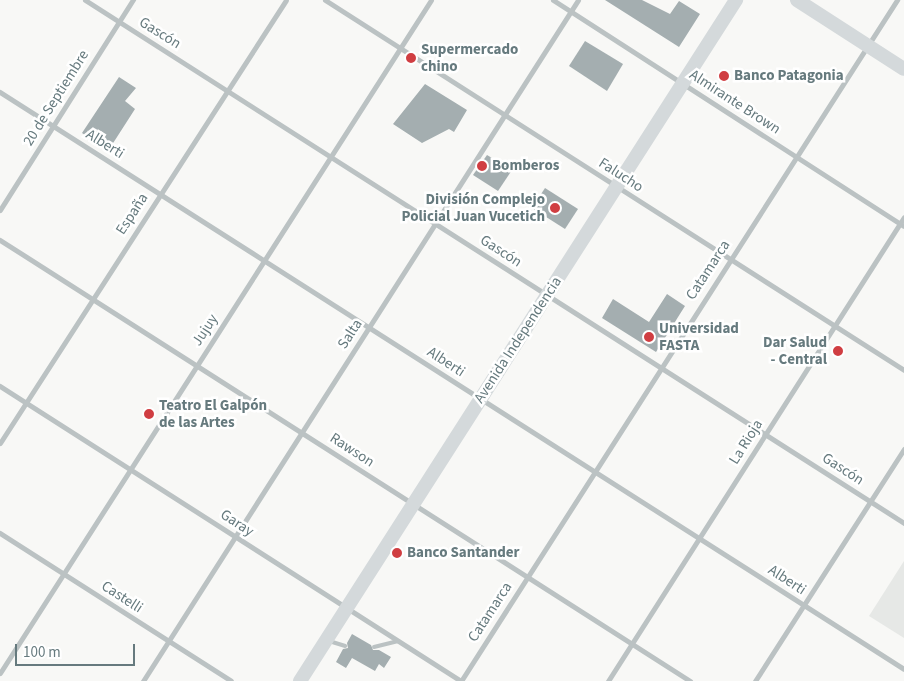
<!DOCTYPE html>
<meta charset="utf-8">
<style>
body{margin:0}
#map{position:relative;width:904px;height:681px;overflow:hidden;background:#f8f8f6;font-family:"Source Sans 3",sans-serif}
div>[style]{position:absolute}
.built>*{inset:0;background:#e6e8e6}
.building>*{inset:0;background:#a4aeb0}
.lane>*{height:4px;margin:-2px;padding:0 2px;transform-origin:2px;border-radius:2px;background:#bbc2c3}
.street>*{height:5px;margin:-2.5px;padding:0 2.5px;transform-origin:2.5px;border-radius:2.5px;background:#bbc2c3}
.primary>*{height:14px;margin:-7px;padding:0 7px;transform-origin:7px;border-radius:7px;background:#d4d9db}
.dots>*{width:14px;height:14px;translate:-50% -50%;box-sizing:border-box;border:2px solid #fff;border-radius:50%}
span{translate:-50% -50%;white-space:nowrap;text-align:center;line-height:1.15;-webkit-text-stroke:5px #fff;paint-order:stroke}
.street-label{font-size:15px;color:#667a7e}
.poi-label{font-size:15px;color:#667a7e;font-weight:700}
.left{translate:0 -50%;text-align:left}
.right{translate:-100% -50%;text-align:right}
.scale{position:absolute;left:15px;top:644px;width:120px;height:22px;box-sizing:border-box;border:2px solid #667a7e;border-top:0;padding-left:6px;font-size:15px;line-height:18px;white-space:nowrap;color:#667a7e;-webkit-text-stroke:4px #fff;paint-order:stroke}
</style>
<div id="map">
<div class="built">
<i style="clip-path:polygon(904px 561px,904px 638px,869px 616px)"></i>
</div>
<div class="building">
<i style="clip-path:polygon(605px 0,642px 0,670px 14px,679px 1px,700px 14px,679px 47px)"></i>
<i style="clip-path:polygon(585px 41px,623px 64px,607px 91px,569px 66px)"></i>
<i style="clip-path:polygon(119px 77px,136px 88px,125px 101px,135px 109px,108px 151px,82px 133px)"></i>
<i style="clip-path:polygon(425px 84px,467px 110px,454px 132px,449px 129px,422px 143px,393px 124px)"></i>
<i style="clip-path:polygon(487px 155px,512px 170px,498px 191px,473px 175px)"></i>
<i style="clip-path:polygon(545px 188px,578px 209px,565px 229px,532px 208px)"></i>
<i style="clip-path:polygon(667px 294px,685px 306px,656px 352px,602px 318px,613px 299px,649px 322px)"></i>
<i style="clip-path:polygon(352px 634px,371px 645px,373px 650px,379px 650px,391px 657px,384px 668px,379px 664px,375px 671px,352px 658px,346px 668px,336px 662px,343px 649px,348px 648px,347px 643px)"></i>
</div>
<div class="lane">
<i style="left:329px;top:641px;width:17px;rotate:17deg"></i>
<i style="left:374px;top:647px;width:25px;rotate:-14deg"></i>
</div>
<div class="street">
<i style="left:85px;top:0;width:972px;rotate:32.56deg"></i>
<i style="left:325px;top:0;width:687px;rotate:32.58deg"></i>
<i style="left:553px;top:0;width:417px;rotate:32.8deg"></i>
<i style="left:0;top:92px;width:1072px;rotate:32.55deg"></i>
<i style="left:0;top:210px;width:249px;rotate:-57.7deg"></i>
<i style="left:0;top:240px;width:819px;rotate:32.58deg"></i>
<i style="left:0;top:386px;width:547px;rotate:32.62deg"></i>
<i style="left:0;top:443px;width:527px;rotate:-57.15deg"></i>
<i style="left:0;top:533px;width:274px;rotate:32.6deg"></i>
<i style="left:0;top:673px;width:799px;rotate:-57.36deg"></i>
<i style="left:143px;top:681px;width:808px;rotate:-57.43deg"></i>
<i style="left:461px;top:681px;width:809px;rotate:-57.37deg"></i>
<i style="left:608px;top:681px;width:550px;rotate:-57.46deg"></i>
<i style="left:755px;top:681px;width:276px;rotate:-57.3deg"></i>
</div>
<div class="primary">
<i style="left:797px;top:0;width:127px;rotate:32.8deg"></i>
<i style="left:300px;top:681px;width:809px;rotate:-57.37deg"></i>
</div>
<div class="dots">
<i style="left:411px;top:58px;background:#d03e42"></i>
<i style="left:724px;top:76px;background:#d03e42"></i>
<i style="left:482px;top:166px;background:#d03e42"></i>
<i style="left:555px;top:208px;background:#d03e42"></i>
<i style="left:649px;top:337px;background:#d03e42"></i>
<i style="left:838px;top:351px;background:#d03e42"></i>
<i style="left:149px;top:414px;background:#d03e42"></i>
<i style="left:397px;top:553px;background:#d03e42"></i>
</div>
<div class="street-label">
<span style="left:160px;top:33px;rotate:32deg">Gascón</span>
<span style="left:56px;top:98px;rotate:-58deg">20 de Septiembre</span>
<span style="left:735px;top:102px;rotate:33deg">Almirante Brown</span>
<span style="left:105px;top:144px;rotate:32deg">Alberti</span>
<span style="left:621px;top:175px;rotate:33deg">Falucho</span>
<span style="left:132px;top:214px;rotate:-57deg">España</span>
<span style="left:501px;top:251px;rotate:33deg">Gascón</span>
<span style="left:708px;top:270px;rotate:-57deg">Catamarca</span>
<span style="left:205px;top:330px;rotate:-57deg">Jujuy</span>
<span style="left:350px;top:334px;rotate:-57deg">Salta</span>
<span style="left:518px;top:340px;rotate:-57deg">Avenida Independencia</span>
<span style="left:446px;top:362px;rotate:33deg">Alberti</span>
<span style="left:746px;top:442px;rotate:-58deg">La Rioja</span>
<span style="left:352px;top:450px;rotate:33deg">Rawson</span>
<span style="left:843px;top:469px;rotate:33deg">Gascón</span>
<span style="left:237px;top:523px;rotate:33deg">Garay</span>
<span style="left:787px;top:580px;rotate:33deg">Alberti</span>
<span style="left:122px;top:597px;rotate:33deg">Castelli</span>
<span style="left:490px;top:612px;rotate:-57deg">Catamarca</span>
</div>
<div class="poi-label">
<span class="left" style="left:421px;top:58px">Supermercado<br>chino</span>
<span class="left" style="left:734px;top:76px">Banco Patagonia</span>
<span class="left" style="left:492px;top:166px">Bomberos</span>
<span class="right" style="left:545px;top:208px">División Complejo<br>Policial Juan Vucetich</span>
<span class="left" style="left:659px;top:337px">Universidad<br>FASTA</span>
<span class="right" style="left:827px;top:351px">Dar Salud<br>- Central</span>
<span class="left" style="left:159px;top:414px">Teatro El Galpón<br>de las Artes</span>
<span class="left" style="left:407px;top:553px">Banco Santander</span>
</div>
<div class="scale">100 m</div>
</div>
